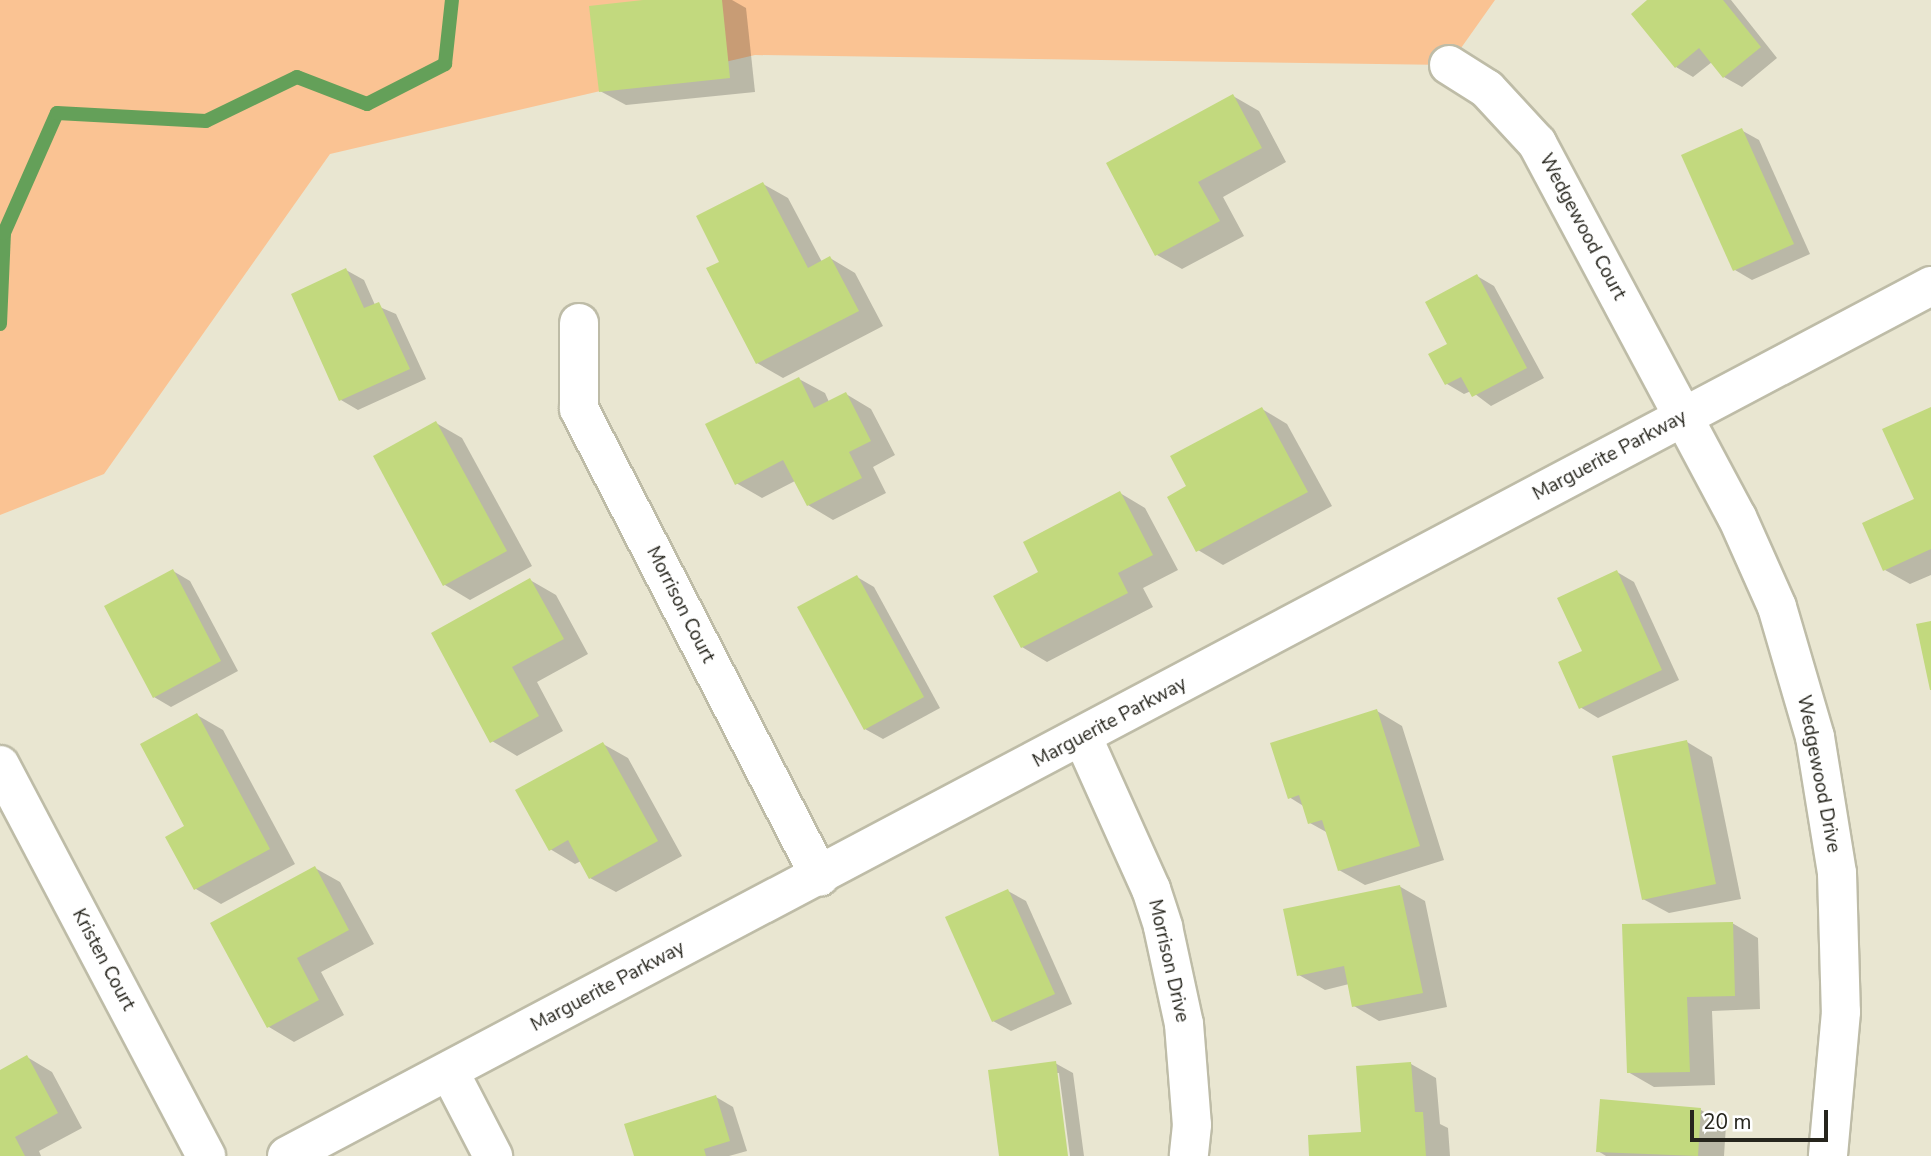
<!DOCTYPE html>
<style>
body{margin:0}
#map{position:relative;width:1931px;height:1156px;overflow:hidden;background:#e9e6d1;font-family:"Nunito Sans",sans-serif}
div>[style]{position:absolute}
.green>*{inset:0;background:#fac393}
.shadow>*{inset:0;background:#0003}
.stream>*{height:14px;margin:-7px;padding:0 7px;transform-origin:7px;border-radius:7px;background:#64a059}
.building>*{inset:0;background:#c2d97e}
.roads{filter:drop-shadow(2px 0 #bebca7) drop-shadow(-2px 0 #bebca7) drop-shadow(0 2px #bebca7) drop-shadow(0 -2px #bebca7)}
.minor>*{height:38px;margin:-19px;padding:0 19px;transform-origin:19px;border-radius:19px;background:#fff}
span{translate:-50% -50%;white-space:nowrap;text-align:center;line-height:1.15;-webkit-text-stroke:7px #fff;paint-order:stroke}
.street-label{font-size:19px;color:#26251d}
.scale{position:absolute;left:1690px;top:1110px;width:138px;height:32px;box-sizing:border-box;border:4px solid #26251d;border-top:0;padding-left:9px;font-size:21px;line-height:24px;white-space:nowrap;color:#26251d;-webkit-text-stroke:5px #fff;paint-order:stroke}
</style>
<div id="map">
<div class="green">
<i style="clip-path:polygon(0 0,1495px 0,1449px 65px,755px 55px,330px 154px,104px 474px,0 515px)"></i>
</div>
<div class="shadow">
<i style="clip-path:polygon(660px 0,732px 0,746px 8px,755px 92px,626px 105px,600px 91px)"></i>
<i style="clip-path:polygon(1650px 0,1731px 0,1777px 58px,1742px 87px,1724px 77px,1712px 62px,1693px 77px,1676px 67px)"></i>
<i style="clip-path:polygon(1233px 96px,1259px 111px,1286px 162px,1223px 197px,1244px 236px,1182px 269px,1157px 255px)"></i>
<i style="clip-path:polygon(1741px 130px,1759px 140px,1810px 254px,1752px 280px,1735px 270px)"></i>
<i style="clip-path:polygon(763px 184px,788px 198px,822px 262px,830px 258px,855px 273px,883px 326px,783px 378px,757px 363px,721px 263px)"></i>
<i style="clip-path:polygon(346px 270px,364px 280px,375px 305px,396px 314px,426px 379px,358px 410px,341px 400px)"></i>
<i style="clip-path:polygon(1477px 276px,1494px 286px,1544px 378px,1491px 406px,1471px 391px,1464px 394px,1447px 384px,1431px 354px,1449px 345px)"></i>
<i style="clip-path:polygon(799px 379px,825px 393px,829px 402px,846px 394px,871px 409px,895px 455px,873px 467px,886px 493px,833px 520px,808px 505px,795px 481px,762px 498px,736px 483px)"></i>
<i style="clip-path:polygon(1262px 409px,1287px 424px,1332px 506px,1223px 565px,1198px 550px,1189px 487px)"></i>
<i style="clip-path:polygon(1931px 409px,1931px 575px,1910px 584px,1885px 570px,1916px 499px)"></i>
<i style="clip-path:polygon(436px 423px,462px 438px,532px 566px,470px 600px,445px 585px)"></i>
<i style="clip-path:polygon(1120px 493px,1145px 508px,1178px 570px,1143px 588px,1153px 607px,1047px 662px,1022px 647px,1041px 573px)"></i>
<i style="clip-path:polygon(173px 571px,190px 581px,238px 671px,171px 707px,154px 697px)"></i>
<i style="clip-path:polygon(1617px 572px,1634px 582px,1679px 680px,1598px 718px,1580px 707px,1584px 652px)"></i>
<i style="clip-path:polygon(857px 577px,874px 587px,940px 708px,883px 739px,865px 729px)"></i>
<i style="clip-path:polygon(530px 580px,556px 595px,588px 654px,537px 682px,563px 731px,517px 756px,492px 741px)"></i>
<i style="clip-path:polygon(1377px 711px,1402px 726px,1444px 860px,1365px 885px,1339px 870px,1328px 833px,1310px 823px,1305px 807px,1289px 797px)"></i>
<i style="clip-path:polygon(197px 715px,223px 730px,295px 864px,221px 904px,196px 889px,187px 827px)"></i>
<i style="clip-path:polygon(1687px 742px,1712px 757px,1741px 899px,1669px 913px,1643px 899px)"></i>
<i style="clip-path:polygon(603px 744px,628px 758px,682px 856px,616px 892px,590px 878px,581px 861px,575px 864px,550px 849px)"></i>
<i style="clip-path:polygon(315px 868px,340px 882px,374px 944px,321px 972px,344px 1015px,294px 1042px,269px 1027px,212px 923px)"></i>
<i style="clip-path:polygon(1399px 886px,1425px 901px,1447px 1007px,1379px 1021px,1354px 1006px,1349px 984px,1325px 990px,1299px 975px)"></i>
<i style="clip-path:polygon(1008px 891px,1026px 901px,1072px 1004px,1011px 1031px,993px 1021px)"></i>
<i style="clip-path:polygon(1732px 923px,1758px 938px,1760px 1009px,1712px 1011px,1715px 1085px,1654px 1087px,1628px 1072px)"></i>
<i style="clip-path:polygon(27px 1057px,52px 1072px,82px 1128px,39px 1151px,41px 1156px,0 1156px,0 1072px)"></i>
<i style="clip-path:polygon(1055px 1063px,1073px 1073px,1084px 1156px,1070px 1156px,1059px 1073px,1055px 1073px,1066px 1156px,1001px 1156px)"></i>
<i style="clip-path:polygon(1411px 1064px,1436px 1078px,1440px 1124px,1448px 1128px,1450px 1156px,1311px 1156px,1363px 1133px)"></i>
<i style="clip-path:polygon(716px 1097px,733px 1107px,747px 1151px,729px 1156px,635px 1156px)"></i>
<i style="clip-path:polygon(1701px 1110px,1726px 1125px,1724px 1156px,1606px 1156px,1598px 1151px)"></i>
</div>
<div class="stream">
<i style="left:0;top:324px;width:91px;rotate:-87.5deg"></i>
<i style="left:4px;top:233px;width:131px;rotate:-66.2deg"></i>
<i style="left:57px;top:113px;width:149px;rotate:3.1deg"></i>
<i style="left:206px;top:121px;width:101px;rotate:-25.8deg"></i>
<i style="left:297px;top:77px;width:75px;rotate:21.1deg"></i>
<i style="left:367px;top:104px;width:88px;rotate:-27.1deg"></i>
<i style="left:445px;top:64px;width:64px;rotate:-83.8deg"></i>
</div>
<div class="building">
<i style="clip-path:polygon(643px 0,722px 0,730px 78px,599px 92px,589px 6px)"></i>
<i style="clip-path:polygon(1647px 0,1723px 0,1761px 47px,1723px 78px,1699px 48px,1675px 68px,1631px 14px)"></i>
<i style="clip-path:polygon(1233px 94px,1262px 148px,1198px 182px,1220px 221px,1155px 256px,1106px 163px)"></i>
<i style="clip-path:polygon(1742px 128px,1794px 244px,1733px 271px,1681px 155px)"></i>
<i style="clip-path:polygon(763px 182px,808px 268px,830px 256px,859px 311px,756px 364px,706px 268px,719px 262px,696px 216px)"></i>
<i style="clip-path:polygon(346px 268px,364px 308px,379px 302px,410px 369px,339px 401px,291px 294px)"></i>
<i style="clip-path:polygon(1477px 274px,1527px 368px,1472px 397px,1461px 377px,1445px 385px,1428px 354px,1447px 344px,1425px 302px)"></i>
<i style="clip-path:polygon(799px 377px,814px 408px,846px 392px,871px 441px,849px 452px,862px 478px,807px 506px,783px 460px,735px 485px,705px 424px)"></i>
<i style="clip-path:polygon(1262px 407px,1308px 492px,1196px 552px,1167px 497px,1186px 486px,1170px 456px)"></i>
<i style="clip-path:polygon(1931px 407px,1931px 549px,1883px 571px,1862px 523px,1914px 499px,1882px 429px)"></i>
<i style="clip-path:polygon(436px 421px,507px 551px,443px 586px,373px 456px)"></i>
<i style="clip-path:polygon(1120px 491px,1153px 555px,1118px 573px,1128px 593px,1021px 648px,993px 596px,1038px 572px,1023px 542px)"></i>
<i style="clip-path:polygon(173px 569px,221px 661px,153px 698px,104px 606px)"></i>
<i style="clip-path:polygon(1617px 570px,1662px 670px,1579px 709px,1558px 662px,1582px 651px,1557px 598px)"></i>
<i style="clip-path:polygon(857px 575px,924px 697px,864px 730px,797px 607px)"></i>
<i style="clip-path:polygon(530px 578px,564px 639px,512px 667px,539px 716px,490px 743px,431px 633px)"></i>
<i style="clip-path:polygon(1931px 621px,1931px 690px,1930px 690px,1916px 624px)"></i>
<i style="clip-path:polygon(1377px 709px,1420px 846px,1338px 871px,1322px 820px,1308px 824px,1299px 795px,1288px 799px,1270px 743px)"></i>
<i style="clip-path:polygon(197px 713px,270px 849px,194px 890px,165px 837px,184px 826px,140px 744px)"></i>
<i style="clip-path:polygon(1687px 740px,1716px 884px,1642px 900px,1612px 756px)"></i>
<i style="clip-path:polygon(603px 742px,658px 841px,589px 879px,568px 840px,549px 851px,515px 790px)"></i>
<i style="clip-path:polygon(315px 866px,349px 930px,297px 958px,319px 1000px,267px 1028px,210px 923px)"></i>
<i style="clip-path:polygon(1400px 885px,1423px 993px,1352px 1007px,1344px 966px,1297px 976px,1283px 909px)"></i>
<i style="clip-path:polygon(1008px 889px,1055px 994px,992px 1022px,945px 917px)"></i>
<i style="clip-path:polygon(1733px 922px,1735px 996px,1687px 997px,1690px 1072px,1627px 1073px,1622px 924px)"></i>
<i style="clip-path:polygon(27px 1055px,58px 1113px,15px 1137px,25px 1156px,0 1156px,0 1070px)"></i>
<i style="clip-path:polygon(1056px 1061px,1068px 1156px,999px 1156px,988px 1070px)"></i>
<i style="clip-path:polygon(1411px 1062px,1415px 1112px,1423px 1112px,1426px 1156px,1309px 1156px,1308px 1135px,1361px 1132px,1356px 1066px)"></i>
<i style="clip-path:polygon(716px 1095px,730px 1141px,704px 1149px,706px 1156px,634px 1156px,624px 1124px)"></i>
<i style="clip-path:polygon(1600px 1099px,1701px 1108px,1698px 1156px,1596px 1152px)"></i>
</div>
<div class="roads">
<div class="minor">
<i style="left:1449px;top:65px;width:45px;rotate:32.3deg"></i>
<i style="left:1487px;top:89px;width:74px;rotate:47.2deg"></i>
<i style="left:1537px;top:143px;width:424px;rotate:61.9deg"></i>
<i style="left:1737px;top:517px;width:98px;rotate:66deg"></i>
<i style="left:1777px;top:607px;width:135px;rotate:73.7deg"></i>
<i style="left:1815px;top:737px;width:138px;rotate:80.8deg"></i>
<i style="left:1837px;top:873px;width:139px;rotate:88.4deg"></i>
<i style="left:1841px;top:1012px;width:145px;rotate:95.2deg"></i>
<i style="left:579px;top:323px;width:86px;rotate:90deg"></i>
<i style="left:579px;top:409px;width:526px;rotate:62.75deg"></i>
<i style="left:1083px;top:738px;width:166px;rotate:65.8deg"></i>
<i style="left:1151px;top:889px;width:40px;rotate:72deg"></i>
<i style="left:1163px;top:927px;width:99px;rotate:77.8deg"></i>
<i style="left:1184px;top:1024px;width:101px;rotate:85.5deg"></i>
<i style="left:1192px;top:1125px;width:31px;rotate:96deg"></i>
<i style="left:0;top:765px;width:442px;rotate:62.2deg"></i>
<i style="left:449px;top:1071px;width:96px;rotate:62.6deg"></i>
<i style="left:287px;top:1156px;width:1860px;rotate:-27.89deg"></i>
</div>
</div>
<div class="street-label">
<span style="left:1582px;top:227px;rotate:62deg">Wedgewood Court</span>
<span style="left:1610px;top:456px;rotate:-28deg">Marguerite Parkway</span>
<span style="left:680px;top:605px;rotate:63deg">Morrison Court</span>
<span style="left:1110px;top:723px;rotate:-28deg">Marguerite Parkway</span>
<span style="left:1818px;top:774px;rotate:79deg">Wedgewood Drive</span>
<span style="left:103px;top:960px;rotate:62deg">Kristen Court</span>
<span style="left:1168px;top:961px;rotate:77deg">Morrison Drive</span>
<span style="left:608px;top:987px;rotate:-28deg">Marguerite Parkway</span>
</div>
<div class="scale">20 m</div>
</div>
